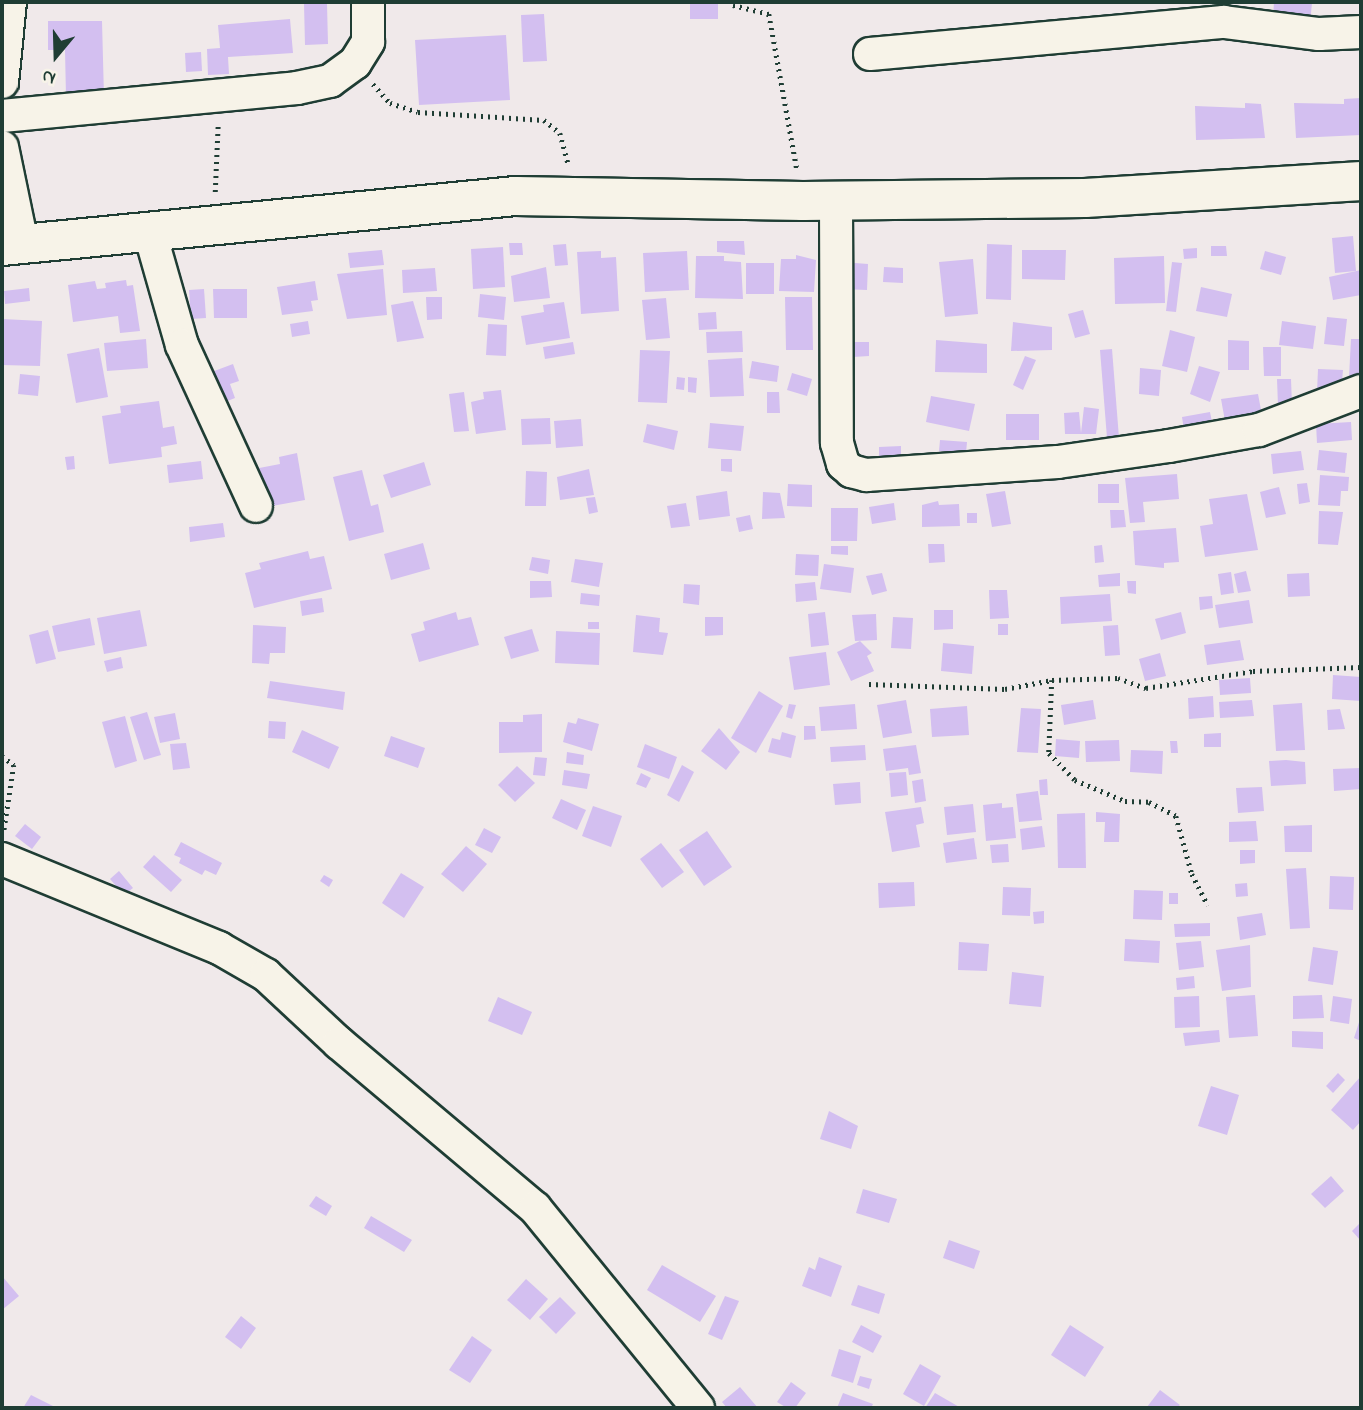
<!DOCTYPE html>
<style>
body{margin:0}
#map{position:relative;width:1363px;height:1410px;overflow:hidden;background:#f0e9ea;font-family:"Indie Flower",sans-serif}
div>[style]{position:absolute}
.building>*{inset:0;background:#d3bff0}
.path>*{height:4.5px;margin-top:-2.25px;transform-origin:0;background:repeating-linear-gradient(90deg,#1f3d34 0 2px,transparent 0 7px)}
.roads{filter:drop-shadow(2px 0 #1f3d34) drop-shadow(-2px 0 #1f3d34) drop-shadow(0 2px #1f3d34) drop-shadow(0 -2px #1f3d34)}
.minor>*{height:32px;margin:-16px;padding:0 16px;transform-origin:16px;border-radius:16px;background:#f7f3e8}
.tertiary>*{height:38px;margin:-19px;padding:0 19px;transform-origin:19px;border-radius:19px;background:#f7f3e8}
span{translate:-50% -50%;white-space:nowrap;text-align:center;line-height:1.15;-webkit-text-stroke:5px #f7f3e8;paint-order:stroke}
.frame{position:absolute;inset:0;border:4px solid #1f3d34;pointer-events:none}
.north{position:absolute;left:21px;top:21px;width:70px;height:70px;-webkit-text-stroke:5px #f7f3e8;paint-order:stroke;rotate:199deg;font-size:19px;font-weight:700;line-height:28px;text-align:center;color:#1f3d34}
.north::after{content:'';display:block;margin:auto;width:24px;height:32px;background:#1f3d34;clip-path:polygon(50% 0,100% 100%,50% 72%,0 100%)}
</style>
<div id="map">
<div class="building">
<i style="clip-path:polygon(690px 2px,718px 2px,718px 19px,690px 19px)"></i>
<i style="clip-path:polygon(1274px 2px,1312px 3px,1310px 23px,1273px 19px)"></i>
<i style="clip-path:polygon(304px 4px,327px 4px,328px 44px,305px 45px)"></i>
<i style="clip-path:polygon(544px 14px,547px 61px,523px 62px,521px 15px)"></i>
<i style="clip-path:polygon(290px 19px,293px 53px,228px 57px,229px 74px,208px 75px,207px 49px,220px 48px,218px 25px)"></i>
<i style="clip-path:polygon(48px 21px,102px 21px,104px 97px,66px 97px,65px 50px,48px 50px)"></i>
<i style="clip-path:polygon(506px 35px,510px 100px,419px 105px,415px 40px)"></i>
<i style="clip-path:polygon(201px 52px,202px 71px,186px 72px,185px 53px)"></i>
<i style="clip-path:polygon(1361px 98px,1361px 135px,1296px 138px,1294px 103px,1344px 104px,1344px 99px)"></i>
<i style="clip-path:polygon(1245px 103px,1261px 104px,1265px 138px,1196px 140px,1195px 106px,1245px 108px)"></i>
<i style="clip-path:polygon(1353px 236px,1356px 271px,1335px 273px,1332px 238px)"></i>
<i style="clip-path:polygon(717px 241px,744px 241px,745px 255px,717px 252px)"></i>
<i style="clip-path:polygon(509px 243px,522px 243px,523px 255px,510px 255px)"></i>
<i style="clip-path:polygon(566px 244px,568px 265px,555px 266px,553px 245px)"></i>
<i style="clip-path:polygon(987px 244px,1012px 245px,1011px 300px,986px 299px)"></i>
<i style="clip-path:polygon(1211px 246px,1226px 246px,1227px 256px,1211px 256px)"></i>
<i style="clip-path:polygon(503px 247px,505px 287px,473px 289px,471px 249px)"></i>
<i style="clip-path:polygon(1197px 248px,1197px 258px,1184px 259px,1183px 249px)"></i>
<i style="clip-path:polygon(382px 250px,384px 265px,350px 268px,348px 253px)"></i>
<i style="clip-path:polygon(1022px 250px,1066px 250px,1065px 280px,1022px 279px)"></i>
<i style="clip-path:polygon(601px 251px,601px 258px,616px 257px,619px 311px,581px 314px,577px 252px)"></i>
<i style="clip-path:polygon(687px 251px,689px 290px,645px 292px,643px 253px)"></i>
<i style="clip-path:polygon(1265px 251px,1286px 257px,1281px 275px,1260px 269px)"></i>
<i style="clip-path:polygon(796px 255px,816px 260px,814px 292px,779px 291px,781px 259px,796px 259px)"></i>
<i style="clip-path:polygon(696px 256px,724px 256px,724px 261px,741px 262px,743px 299px,695px 298px)"></i>
<i style="clip-path:polygon(1164px 256px,1165px 303px,1115px 304px,1114px 258px)"></i>
<i style="clip-path:polygon(973px 259px,978px 314px,945px 317px,939px 262px)"></i>
<i style="clip-path:polygon(842px 262px,868px 264px,867px 290px,841px 289px)"></i>
<i style="clip-path:polygon(1172px 262px,1182px 263px,1176px 312px,1166px 311px)"></i>
<i style="clip-path:polygon(746px 263px,774px 263px,774px 294px,746px 294px)"></i>
<i style="clip-path:polygon(546px 267px,550px 298px,514px 302px,511px 276px)"></i>
<i style="clip-path:polygon(884px 267px,903px 268px,903px 283px,883px 282px)"></i>
<i style="clip-path:polygon(435px 268px,437px 291px,403px 293px,402px 270px)"></i>
<i style="clip-path:polygon(383px 269px,387px 315px,347px 319px,337px 274px)"></i>
<i style="clip-path:polygon(1361px 270px,1361px 295px,1333px 300px,1329px 277px)"></i>
<i style="clip-path:polygon(126px 280px,127px 286px,133px 285px,140px 331px,120px 333px,118px 316px,73px 322px,68px 285px,95px 281px,97px 289px,106px 288px,105px 283px)"></i>
<i style="clip-path:polygon(315px 281px,318px 300px,311px 301px,313px 311px,282px 315px,277px 287px)"></i>
<i style="clip-path:polygon(1201px 287px,1232px 294px,1227px 317px,1196px 311px)"></i>
<i style="clip-path:polygon(29px 288px,30px 301px,5px 304px,4px 291px)"></i>
<i style="clip-path:polygon(204px 289px,206px 318px,191px 319px,189px 290px)"></i>
<i style="clip-path:polygon(213px 289px,247px 289px,247px 318px,214px 318px)"></i>
<i style="clip-path:polygon(480px 294px,506px 297px,504px 320px,478px 317px)"></i>
<i style="clip-path:polygon(426px 297px,442px 297px,442px 319px,427px 320px)"></i>
<i style="clip-path:polygon(785px 297px,812px 297px,813px 350px,786px 350px)"></i>
<i style="clip-path:polygon(666px 298px,670px 338px,646px 340px,642px 300px)"></i>
<i style="clip-path:polygon(413px 301px,424px 338px,397px 342px,391px 305px)"></i>
<i style="clip-path:polygon(564px 302px,570px 338px,526px 345px,521px 316px,544px 312px,543px 305px)"></i>
<i style="clip-path:polygon(1083px 310px,1090px 334px,1075px 338px,1068px 314px)"></i>
<i style="clip-path:polygon(716px 312px,717px 329px,699px 330px,698px 313px)"></i>
<i style="clip-path:polygon(1327px 317px,1347px 319px,1344px 346px,1324px 344px)"></i>
<i style="clip-path:polygon(2px 319px,42px 321px,40px 366px,2px 365px)"></i>
<i style="clip-path:polygon(308px 321px,310px 334px,292px 337px,290px 324px)"></i>
<i style="clip-path:polygon(1282px 321px,1316px 326px,1313px 349px,1279px 345px)"></i>
<i style="clip-path:polygon(1013px 322px,1052px 327px,1052px 350px,1011px 351px)"></i>
<i style="clip-path:polygon(488px 324px,507px 325px,506px 356px,486px 355px)"></i>
<i style="clip-path:polygon(1170px 330px,1195px 337px,1187px 372px,1162px 366px)"></i>
<i style="clip-path:polygon(742px 331px,743px 352px,707px 353px,706px 332px)"></i>
<i style="clip-path:polygon(146px 339px,148px 368px,107px 371px,104px 343px)"></i>
<i style="clip-path:polygon(1351px 339px,1361px 339px,1361px 378px,1349px 377px)"></i>
<i style="clip-path:polygon(936px 340px,987px 344px,987px 373px,935px 372px)"></i>
<i style="clip-path:polygon(1228px 340px,1249px 341px,1249px 370px,1228px 370px)"></i>
<i style="clip-path:polygon(573px 342px,575px 354px,545px 359px,543px 347px)"></i>
<i style="clip-path:polygon(852px 342px,869px 342px,869px 356px,853px 357px)"></i>
<i style="clip-path:polygon(1263px 347px,1281px 347px,1281px 376px,1264px 376px)"></i>
<i style="clip-path:polygon(99px 348px,108px 397px,76px 403px,67px 354px)"></i>
<i style="clip-path:polygon(1112px 349px,1119px 438px,1107px 438px,1100px 350px)"></i>
<i style="clip-path:polygon(640px 350px,670px 351px,667px 403px,638px 402px)"></i>
<i style="clip-path:polygon(1025px 356px,1036px 360px,1023px 390px,1013px 385px)"></i>
<i style="clip-path:polygon(742px 358px,744px 396px,710px 397px,708px 360px)"></i>
<i style="clip-path:polygon(752px 361px,779px 366px,777px 382px,749px 378px)"></i>
<i style="clip-path:polygon(233px 364px,239px 381px,230px 384px,235px 398px,220px 404px,209px 373px)"></i>
<i style="clip-path:polygon(1199px 366px,1220px 372px,1210px 402px,1190px 394px)"></i>
<i style="clip-path:polygon(1140px 368px,1161px 370px,1159px 396px,1139px 394px)"></i>
<i style="clip-path:polygon(1318px 369px,1343px 370px,1341px 393px,1317px 392px)"></i>
<i style="clip-path:polygon(792px 373px,812px 379px,807px 396px,787px 390px)"></i>
<i style="clip-path:polygon(20px 374px,40px 376px,38px 396px,18px 394px)"></i>
<i style="clip-path:polygon(677px 377px,685px 378px,684px 390px,676px 389px)"></i>
<i style="clip-path:polygon(688px 377px,697px 378px,696px 393px,688px 392px)"></i>
<i style="clip-path:polygon(1277px 379px,1291px 379px,1292px 405px,1278px 406px)"></i>
<i style="clip-path:polygon(501px 390px,506px 430px,476px 434px,471px 402px,484px 399px,483px 392px)"></i>
<i style="clip-path:polygon(464px 392px,469px 431px,454px 432px,449px 394px)"></i>
<i style="clip-path:polygon(767px 392px,779px 392px,780px 413px,767px 413px)"></i>
<i style="clip-path:polygon(1258px 394px,1264px 426px,1227px 432px,1221px 399px)"></i>
<i style="clip-path:polygon(931px 396px,975px 404px,969px 431px,926px 422px)"></i>
<i style="clip-path:polygon(159px 401px,163px 428px,174px 426px,177px 444px,161px 447px,162px 457px,109px 464px,102px 416px,121px 413px,120px 406px)"></i>
<i style="clip-path:polygon(1084px 407px,1099px 409px,1096px 434px,1065px 434px,1064px 413px,1079px 412px,1081px 433px)"></i>
<i style="clip-path:polygon(1210px 412px,1214px 432px,1185px 437px,1182px 417px)"></i>
<i style="clip-path:polygon(1006px 414px,1039px 414px,1039px 440px,1006px 440px)"></i>
<i style="clip-path:polygon(550px 418px,551px 444px,522px 445px,521px 419px)"></i>
<i style="clip-path:polygon(581px 419px,583px 446px,556px 448px,554px 421px)"></i>
<i style="clip-path:polygon(1351px 422px,1352px 440px,1317px 443px,1316px 424px)"></i>
<i style="clip-path:polygon(710px 423px,744px 426px,741px 451px,708px 448px)"></i>
<i style="clip-path:polygon(647px 424px,678px 431px,674px 450px,643px 442px)"></i>
<i style="clip-path:polygon(940px 440px,967px 442px,966px 453px,939px 451px)"></i>
<i style="clip-path:polygon(901px 446px,901px 464px,879px 465px,879px 447px)"></i>
<i style="clip-path:polygon(1319px 450px,1347px 453px,1345px 473px,1317px 470px)"></i>
<i style="clip-path:polygon(1301px 451px,1304px 470px,1273px 474px,1271px 454px)"></i>
<i style="clip-path:polygon(297px 453px,305px 500px,261px 508px,254px 469px,280px 464px,279px 457px)"></i>
<i style="clip-path:polygon(74px 456px,75px 469px,67px 470px,65px 457px)"></i>
<i style="clip-path:polygon(721px 459px,732px 459px,732px 472px,721px 471px)"></i>
<i style="clip-path:polygon(201px 461px,203px 479px,169px 483px,167px 465px)"></i>
<i style="clip-path:polygon(424px 462px,431px 485px,391px 498px,383px 475px)"></i>
<i style="clip-path:polygon(589px 469px,594px 495px,560px 500px,557px 477px)"></i>
<i style="clip-path:polygon(362px 470px,371px 506px,378px 504px,384px 532px,349px 541px,333px 477px)"></i>
<i style="clip-path:polygon(526px 471px,547px 472px,546px 506px,525px 506px)"></i>
<i style="clip-path:polygon(1177px 474px,1179px 499px,1143px 502px,1145px 522px,1130px 523px,1125px 478px)"></i>
<i style="clip-path:polygon(1320px 475px,1349px 477px,1348px 491px,1341px 491px,1340px 506px,1318px 505px)"></i>
<i style="clip-path:polygon(1307px 483px,1310px 502px,1299px 504px,1297px 484px)"></i>
<i style="clip-path:polygon(788px 484px,812px 485px,812px 507px,787px 506px)"></i>
<i style="clip-path:polygon(1098px 484px,1119px 484px,1119px 503px,1098px 503px)"></i>
<i style="clip-path:polygon(1279px 487px,1286px 514px,1266px 518px,1260px 492px)"></i>
<i style="clip-path:polygon(727px 491px,730px 516px,699px 520px,696px 496px)"></i>
<i style="clip-path:polygon(1005px 491px,1011px 524px,992px 527px,986px 494px)"></i>
<i style="clip-path:polygon(763px 492px,780px 493px,785px 518px,762px 519px)"></i>
<i style="clip-path:polygon(1247px 494px,1258px 550px,1205px 557px,1200px 526px,1213px 524px,1209px 499px)"></i>
<i style="clip-path:polygon(595px 497px,598px 512px,589px 514px,586px 498px)"></i>
<i style="clip-path:polygon(938px 501px,939px 505px,959px 504px,960px 526px,922px 527px,922px 505px)"></i>
<i style="clip-path:polygon(686px 503px,690px 526px,671px 528px,667px 506px)"></i>
<i style="clip-path:polygon(894px 503px,896px 520px,872px 524px,869px 507px)"></i>
<i style="clip-path:polygon(831px 508px,858px 508px,857px 541px,831px 541px)"></i>
<i style="clip-path:polygon(1110px 510px,1124px 510px,1126px 527px,1111px 528px)"></i>
<i style="clip-path:polygon(1319px 511px,1343px 512px,1338px 545px,1318px 544px)"></i>
<i style="clip-path:polygon(967px 513px,977px 513px,977px 523px,967px 523px)"></i>
<i style="clip-path:polygon(750px 515px,753px 529px,739px 532px,736px 518px)"></i>
<i style="clip-path:polygon(223px 523px,225px 537px,190px 542px,189px 527px)"></i>
<i style="clip-path:polygon(1176px 528px,1179px 562px,1164px 563px,1164px 568px,1135px 565px,1133px 531px)"></i>
<i style="clip-path:polygon(423px 543px,430px 569px,391px 580px,384px 554px)"></i>
<i style="clip-path:polygon(928px 544px,944px 544px,945px 562px,929px 563px)"></i>
<i style="clip-path:polygon(1102px 545px,1104px 562px,1095px 563px,1094px 546px)"></i>
<i style="clip-path:polygon(831px 546px,848px 546px,848px 555px,831px 554px)"></i>
<i style="clip-path:polygon(308px 551px,310px 559px,324px 556px,332px 589px,254px 608px,245px 573px,261px 569px,259px 563px)"></i>
<i style="clip-path:polygon(796px 554px,819px 555px,818px 576px,795px 575px)"></i>
<i style="clip-path:polygon(532px 557px,550px 560px,548px 574px,529px 570px)"></i>
<i style="clip-path:polygon(575px 559px,603px 563px,599px 587px,571px 582px)"></i>
<i style="clip-path:polygon(824px 564px,854px 568px,851px 593px,820px 589px)"></i>
<i style="clip-path:polygon(1246px 571px,1251px 591px,1238px 593px,1234px 574px)"></i>
<i style="clip-path:polygon(1231px 572px,1234px 593px,1221px 595px,1218px 574px)"></i>
<i style="clip-path:polygon(882px 573px,887px 591px,872px 595px,866px 576px)"></i>
<i style="clip-path:polygon(1120px 573px,1120px 586px,1099px 587px,1098px 575px)"></i>
<i style="clip-path:polygon(1309px 573px,1310px 596px,1288px 597px,1287px 574px)"></i>
<i style="clip-path:polygon(530px 581px,551px 581px,552px 597px,530px 598px)"></i>
<i style="clip-path:polygon(1127px 581px,1136px 581px,1136px 594px,1128px 593px)"></i>
<i style="clip-path:polygon(815px 582px,817px 600px,796px 602px,795px 584px)"></i>
<i style="clip-path:polygon(684px 584px,700px 585px,699px 605px,683px 603px)"></i>
<i style="clip-path:polygon(989px 590px,1007px 590px,1009px 618px,990px 619px)"></i>
<i style="clip-path:polygon(581px 593px,600px 595px,599px 606px,580px 604px)"></i>
<i style="clip-path:polygon(1110px 594px,1112px 621px,1061px 624px,1060px 597px)"></i>
<i style="clip-path:polygon(1212px 596px,1213px 608px,1200px 610px,1199px 597px)"></i>
<i style="clip-path:polygon(322px 598px,324px 612px,302px 616px,300px 601px)"></i>
<i style="clip-path:polygon(1249px 600px,1253px 623px,1219px 628px,1215px 605px)"></i>
<i style="clip-path:polygon(140px 610px,147px 646px,104px 654px,97px 618px)"></i>
<i style="clip-path:polygon(934px 610px,953px 610px,953px 629px,934px 630px)"></i>
<i style="clip-path:polygon(456px 612px,458px 620px,471px 617px,479px 645px,419px 662px,411px 634px,425px 630px,423px 622px)"></i>
<i style="clip-path:polygon(825px 612px,829px 645px,811px 647px,808px 614px)"></i>
<i style="clip-path:polygon(1181px 612px,1186px 633px,1161px 640px,1155px 619px)"></i>
<i style="clip-path:polygon(876px 614px,877px 640px,855px 641px,852px 615px)"></i>
<i style="clip-path:polygon(636px 615px,660px 618px,659px 632px,668px 633px,663px 655px,633px 652px)"></i>
<i style="clip-path:polygon(705px 617px,723px 617px,723px 635px,705px 636px)"></i>
<i style="clip-path:polygon(893px 617px,913px 618px,911px 649px,891px 648px)"></i>
<i style="clip-path:polygon(90px 618px,95px 645px,58px 652px,52px 626px)"></i>
<i style="clip-path:polygon(588px 622px,599px 622px,599px 629px,588px 629px)"></i>
<i style="clip-path:polygon(998px 624px,1008px 624px,1008px 635px,998px 635px)"></i>
<i style="clip-path:polygon(253px 625px,286px 627px,285px 653px,270px 653px,269px 664px,252px 663px)"></i>
<i style="clip-path:polygon(1118px 625px,1120px 655px,1105px 656px,1103px 626px)"></i>
<i style="clip-path:polygon(532px 629px,539px 651px,511px 659px,504px 637px)"></i>
<i style="clip-path:polygon(48px 630px,56px 659px,36px 664px,29px 635px)"></i>
<i style="clip-path:polygon(556px 631px,600px 633px,599px 665px,555px 663px)"></i>
<i style="clip-path:polygon(1240px 640px,1244px 660px,1207px 665px,1204px 645px)"></i>
<i style="clip-path:polygon(860px 641px,872px 653px,867px 656px,874px 671px,851px 681px,837px 652px)"></i>
<i style="clip-path:polygon(943px 643px,974px 646px,972px 674px,941px 671px)"></i>
<i style="clip-path:polygon(826px 652px,830px 685px,794px 690px,789px 657px)"></i>
<i style="clip-path:polygon(1160px 653px,1166px 676px,1145px 681px,1139px 659px)"></i>
<i style="clip-path:polygon(121px 657px,123px 668px,107px 672px,104px 661px)"></i>
<i style="clip-path:polygon(1333px 675px,1361px 677px,1361px 701px,1332px 699px)"></i>
<i style="clip-path:polygon(1250px 678px,1251px 693px,1220px 695px,1219px 680px)"></i>
<i style="clip-path:polygon(270px 681px,345px 692px,343px 710px,267px 698px)"></i>
<i style="clip-path:polygon(759px 691px,783px 706px,756px 753px,731px 738px)"></i>
<i style="clip-path:polygon(1213px 696px,1214px 717px,1189px 719px,1188px 698px)"></i>
<i style="clip-path:polygon(906px 700px,912px 733px,883px 738px,877px 705px)"></i>
<i style="clip-path:polygon(1093px 700px,1096px 719px,1064px 725px,1061px 705px)"></i>
<i style="clip-path:polygon(1252px 700px,1254px 716px,1220px 718px,1219px 702px)"></i>
<i style="clip-path:polygon(1302px 703px,1305px 750px,1276px 751px,1273px 705px)"></i>
<i style="clip-path:polygon(789px 704px,796px 705px,792px 719px,786px 717px)"></i>
<i style="clip-path:polygon(855px 704px,857px 729px,821px 731px,819px 707px)"></i>
<i style="clip-path:polygon(967px 706px,969px 735px,932px 737px,930px 709px)"></i>
<i style="clip-path:polygon(1021px 708px,1041px 709px,1038px 753px,1017px 752px)"></i>
<i style="clip-path:polygon(1340px 709px,1345px 729px,1328px 730px,1327px 710px)"></i>
<i style="clip-path:polygon(147px 712px,161px 755px,144px 760px,130px 717px)"></i>
<i style="clip-path:polygon(175px 713px,180px 739px,160px 743px,154px 717px)"></i>
<i style="clip-path:polygon(542px 714px,542px 752px,499px 753px,499px 722px,523px 722px,523px 715px)"></i>
<i style="clip-path:polygon(125px 716px,137px 761px,115px 768px,102px 722px)"></i>
<i style="clip-path:polygon(578px 718px,599px 724px,592px 751px,563px 742px,568px 722px,576px 724px)"></i>
<i style="clip-path:polygon(269px 721px,286px 722px,285px 739px,268px 738px)"></i>
<i style="clip-path:polygon(804px 726px,815px 726px,816px 739px,804px 740px)"></i>
<i style="clip-path:polygon(719px 728px,740px 752px,726px 770px,701px 751px)"></i>
<i style="clip-path:polygon(302px 730px,339px 747px,329px 769px,292px 752px)"></i>
<i style="clip-path:polygon(782px 732px,796px 736px,791px 758px,768px 752px,772px 738px,780px 740px)"></i>
<i style="clip-path:polygon(1221px 733px,1221px 747px,1204px 747px,1204px 734px)"></i>
<i style="clip-path:polygon(391px 736px,425px 748px,418px 768px,384px 756px)"></i>
<i style="clip-path:polygon(1056px 739px,1080px 741px,1079px 758px,1055px 756px)"></i>
<i style="clip-path:polygon(1119px 740px,1120px 761px,1086px 762px,1085px 741px)"></i>
<i style="clip-path:polygon(1170px 741px,1177px 741px,1178px 753px,1171px 753px)"></i>
<i style="clip-path:polygon(186px 743px,190px 768px,173px 770px,170px 744px)"></i>
<i style="clip-path:polygon(645px 744px,677px 757px,669px 779px,637px 767px)"></i>
<i style="clip-path:polygon(865px 745px,866px 760px,831px 762px,830px 747px)"></i>
<i style="clip-path:polygon(916px 745px,921px 773px,909px 775px,908px 768px,886px 771px,883px 749px)"></i>
<i style="clip-path:polygon(1131px 750px,1163px 751px,1162px 774px,1130px 772px)"></i>
<i style="clip-path:polygon(567px 752px,584px 755px,583px 765px,566px 763px)"></i>
<i style="clip-path:polygon(535px 757px,547px 758px,545px 776px,533px 775px)"></i>
<i style="clip-path:polygon(1286px 760px,1305px 762px,1306px 784px,1271px 786px,1269px 761px)"></i>
<i style="clip-path:polygon(682px 765px,694px 772px,679px 802px,667px 795px)"></i>
<i style="clip-path:polygon(517px 766px,535px 783px,515px 802px,498px 785px)"></i>
<i style="clip-path:polygon(1361px 768px,1361px 789px,1334px 791px,1333px 769px)"></i>
<i style="clip-path:polygon(564px 770px,590px 774px,587px 789px,562px 785px)"></i>
<i style="clip-path:polygon(906px 772px,908px 795px,891px 797px,889px 773px)"></i>
<i style="clip-path:polygon(641px 773px,651px 778px,646px 788px,636px 784px)"></i>
<i style="clip-path:polygon(923px 779px,926px 801px,915px 803px,912px 781px)"></i>
<i style="clip-path:polygon(1047px 779px,1048px 795px,1040px 795px,1039px 780px)"></i>
<i style="clip-path:polygon(860px 782px,861px 803px,835px 805px,833px 784px)"></i>
<i style="clip-path:polygon(1262px 787px,1264px 811px,1238px 813px,1236px 788px)"></i>
<i style="clip-path:polygon(1038px 791px,1042px 820px,1019px 822px,1016px 794px)"></i>
<i style="clip-path:polygon(561px 799px,586px 810px,577px 830px,552px 818px)"></i>
<i style="clip-path:polygon(1002px 803px,1002px 808px,1013px 807px,1016px 838px,986px 841px,983px 805px)"></i>
<i style="clip-path:polygon(973px 804px,976px 832px,947px 835px,944px 807px)"></i>
<i style="clip-path:polygon(593px 806px,622px 816px,611px 847px,582px 836px)"></i>
<i style="clip-path:polygon(921px 807px,924px 823px,916px 825px,920px 847px,892px 852px,885px 812px)"></i>
<i style="clip-path:polygon(1096px 812px,1120px 814px,1119px 842px,1104px 842px,1105px 822px,1096px 822px)"></i>
<i style="clip-path:polygon(1085px 813px,1086px 868px,1058px 868px,1057px 814px)"></i>
<i style="clip-path:polygon(1256px 821px,1258px 841px,1229px 842px,1229px 822px)"></i>
<i style="clip-path:polygon(25px 824px,41px 837px,32px 849px,15px 836px)"></i>
<i style="clip-path:polygon(1312px 825px,1312px 852px,1285px 852px,1284px 826px)"></i>
<i style="clip-path:polygon(1042px 826px,1045px 847px,1022px 850px,1020px 829px)"></i>
<i style="clip-path:polygon(484px 828px,501px 837px,492px 853px,475px 845px)"></i>
<i style="clip-path:polygon(707px 831px,732px 867px,704px 886px,679px 850px)"></i>
<i style="clip-path:polygon(974px 838px,977px 859px,946px 863px,943px 843px)"></i>
<i style="clip-path:polygon(181px 842px,222px 863px,216px 875px,205px 870px,202px 875px,179px 863px,181px 858px,174px 855px)"></i>
<i style="clip-path:polygon(661px 843px,684px 872px,662px 888px,640px 859px)"></i>
<i style="clip-path:polygon(1008px 844px,1009px 862px,992px 863px,990px 845px)"></i>
<i style="clip-path:polygon(466px 846px,487px 864px,463px 892px,441px 874px)"></i>
<i style="clip-path:polygon(1240px 850px,1255px 850px,1255px 863px,1240px 864px)"></i>
<i style="clip-path:polygon(154px 855px,182px 880px,171px 892px,143px 867px)"></i>
<i style="clip-path:polygon(1306px 868px,1310px 928px,1290px 929px,1286px 869px)"></i>
<i style="clip-path:polygon(119px 871px,133px 888px,124px 895px,110px 879px)"></i>
<i style="clip-path:polygon(401px 873px,424px 887px,404px 918px,382px 903px)"></i>
<i style="clip-path:polygon(324px 875px,333px 880px,329px 887px,320px 881px)"></i>
<i style="clip-path:polygon(1330px 876px,1354px 877px,1353px 910px,1329px 909px)"></i>
<i style="clip-path:polygon(914px 882px,915px 906px,879px 908px,878px 883px)"></i>
<i style="clip-path:polygon(1247px 883px,1248px 896px,1236px 897px,1235px 884px)"></i>
<i style="clip-path:polygon(1003px 887px,1031px 888px,1030px 916px,1002px 915px)"></i>
<i style="clip-path:polygon(1134px 890px,1163px 891px,1162px 920px,1133px 919px)"></i>
<i style="clip-path:polygon(1169px 893px,1178px 893px,1178px 904px,1169px 904px)"></i>
<i style="clip-path:polygon(1044px 911px,1044px 923px,1034px 924px,1033px 912px)"></i>
<i style="clip-path:polygon(1262px 913px,1266px 935px,1240px 940px,1237px 917px)"></i>
<i style="clip-path:polygon(1210px 923px,1210px 936px,1175px 937px,1174px 924px)"></i>
<i style="clip-path:polygon(1125px 939px,1160px 941px,1159px 963px,1124px 961px)"></i>
<i style="clip-path:polygon(1201px 941px,1204px 967px,1179px 970px,1176px 943px)"></i>
<i style="clip-path:polygon(959px 942px,989px 944px,987px 971px,958px 970px)"></i>
<i style="clip-path:polygon(1250px 945px,1251px 987px,1222px 991px,1216px 950px)"></i>
<i style="clip-path:polygon(1313px 947px,1338px 951px,1333px 985px,1308px 981px)"></i>
<i style="clip-path:polygon(1012px 972px,1044px 976px,1041px 1007px,1009px 1004px)"></i>
<i style="clip-path:polygon(1194px 976px,1195px 988px,1177px 990px,1176px 978px)"></i>
<i style="clip-path:polygon(1255px 995px,1258px 1036px,1229px 1038px,1226px 997px)"></i>
<i style="clip-path:polygon(1322px 995px,1324px 1018px,1293px 1019px,1293px 996px)"></i>
<i style="clip-path:polygon(1199px 996px,1200px 1027px,1175px 1028px,1174px 997px)"></i>
<i style="clip-path:polygon(1333px 996px,1352px 999px,1349px 1024px,1330px 1021px)"></i>
<i style="clip-path:polygon(498px 997px,532px 1012px,522px 1035px,488px 1021px)"></i>
<i style="clip-path:polygon(1361px 1016px,1361px 1041px,1354px 1038px)"></i>
<i style="clip-path:polygon(1219px 1030px,1220px 1042px,1185px 1046px,1183px 1033px)"></i>
<i style="clip-path:polygon(1292px 1031px,1323px 1032px,1323px 1049px,1292px 1047px)"></i>
<i style="clip-path:polygon(1338px 1073px,1345px 1080px,1333px 1093px,1326px 1086px)"></i>
<i style="clip-path:polygon(1361px 1076px,1361px 1121px,1353px 1130px,1331px 1110px)"></i>
<i style="clip-path:polygon(1211px 1086px,1239px 1095px,1227px 1135px,1198px 1126px)"></i>
<i style="clip-path:polygon(829px 1111px,858px 1126px,851px 1149px,820px 1139px)"></i>
<i style="clip-path:polygon(1331px 1176px,1344px 1191px,1325px 1208px,1311px 1194px)"></i>
<i style="clip-path:polygon(863px 1189px,897px 1199px,889px 1223px,856px 1213px)"></i>
<i style="clip-path:polygon(316px 1196px,332px 1206px,326px 1216px,309px 1206px)"></i>
<i style="clip-path:polygon(371px 1216px,412px 1240px,404px 1252px,364px 1228px)"></i>
<i style="clip-path:polygon(1361px 1222px,1361px 1241px,1352px 1231px)"></i>
<i style="clip-path:polygon(949px 1240px,980px 1251px,974px 1269px,943px 1258px)"></i>
<i style="clip-path:polygon(819px 1257px,842px 1266px,831px 1297px,802px 1286px,809px 1267px,815px 1270px)"></i>
<i style="clip-path:polygon(662px 1265px,716px 1296px,700px 1322px,647px 1290px)"></i>
<i style="clip-path:polygon(2px 1276px,19px 1296px,2px 1310px)"></i>
<i style="clip-path:polygon(526px 1279px,548px 1299px,530px 1320px,507px 1300px)"></i>
<i style="clip-path:polygon(858px 1285px,885px 1294px,879px 1314px,851px 1305px)"></i>
<i style="clip-path:polygon(725px 1296px,739px 1301px,722px 1340px,708px 1334px)"></i>
<i style="clip-path:polygon(560px 1297px,576px 1313px,556px 1334px,539px 1317px)"></i>
<i style="clip-path:polygon(241px 1316px,256px 1328px,241px 1349px,225px 1337px)"></i>
<i style="clip-path:polygon(861px 1325px,882px 1336px,873px 1353px,852px 1342px)"></i>
<i style="clip-path:polygon(1070px 1325px,1104px 1347px,1085px 1377px,1051px 1355px)"></i>
<i style="clip-path:polygon(472px 1336px,492px 1350px,470px 1383px,449px 1370px)"></i>
<i style="clip-path:polygon(839px 1349px,861px 1356px,853px 1383px,831px 1376px)"></i>
<i style="clip-path:polygon(920px 1364px,941px 1376px,924px 1406px,903px 1394px)"></i>
<i style="clip-path:polygon(860px 1376px,872px 1379px,869px 1389px,857px 1385px)"></i>
<i style="clip-path:polygon(791px 1382px,806px 1393px,795px 1408px,787px 1408px,777px 1402px)"></i>
<i style="clip-path:polygon(740px 1387px,758px 1408px,727px 1408px,722px 1402px)"></i>
<i style="clip-path:polygon(1160px 1390px,1180px 1405px,1177px 1408px,1147px 1407px)"></i>
<i style="clip-path:polygon(843px 1393px,873px 1404px,871px 1408px,837px 1408px)"></i>
<i style="clip-path:polygon(935px 1393px,961px 1408px,925px 1408px)"></i>
<i style="clip-path:polygon(31px 1395px,57px 1408px,23px 1408px)"></i>
</div>
<div class="path">
<i style="left:733px;top:5px;width:37px;rotate:14deg"></i>
<i style="left:769px;top:14px;width:158px;rotate:79.8deg"></i>
<i style="left:373px;top:84px;width:25px;rotate:48deg"></i>
<i style="left:390px;top:103px;width:29px;rotate:18deg"></i>
<i style="left:418px;top:112px;width:126px;rotate:3.6deg"></i>
<i style="left:544px;top:120px;width:21px;rotate:39deg"></i>
<i style="left:560px;top:133px;width:34px;rotate:75deg"></i>
<i style="left:215px;top:192px;width:68px;rotate:-87.5deg"></i>
<i style="left:1052px;top:680px;width:73px;rotate:92.4deg"></i>
<i style="left:1049px;top:753px;width:37px;rotate:46deg"></i>
<i style="left:1075px;top:780px;width:54px;rotate:22.8deg"></i>
<i style="left:1125px;top:801px;width:24px;rotate:2deg"></i>
<i style="left:1149px;top:802px;width:30px;rotate:27deg"></i>
<i style="left:1176px;top:816px;width:60px;rotate:74.6deg"></i>
<i style="left:1192px;top:874px;width:35px;rotate:63deg"></i>
<i style="left:869px;top:684px;width:136px;rotate:2.1deg"></i>
<i style="left:1005px;top:689px;width:48px;rotate:-10.8deg"></i>
<i style="left:1052px;top:680px;width:66px;rotate:-1.7deg"></i>
<i style="left:1118px;top:678px;width:30px;rotate:20deg"></i>
<i style="left:1146px;top:688px;width:108px;rotate:-9deg"></i>
<i style="left:1253px;top:671px;width:108px;rotate:-2.1deg"></i>
<i style="left:2px;top:756px;width:15px;rotate:37deg"></i>
<i style="left:14px;top:765px;width:67px;rotate:98.6deg"></i>
</div>
<div class="roads">
<div class="minor">
<i style="left:870px;top:54px;width:355px;rotate:-5.2deg"></i>
<i style="left:1224px;top:22px;width:96px;rotate:7.2deg"></i>
<i style="left:1319px;top:34px;width:42px;rotate:-2.7deg"></i>
<i style="left:2px;top:82px;width:80px;rotate:-84.3deg"></i>
<i style="left:2px;top:116px;width:296px;rotate:-5.4deg"></i>
<i style="left:297px;top:88px;width:34px;rotate:-12deg"></i>
<i style="left:330px;top:81px;width:31px;rotate:-36deg"></i>
<i style="left:355px;top:63px;width:25px;rotate:-58deg"></i>
<i style="left:368px;top:42px;width:40px;rotate:-90deg"></i>
<i style="left:2px;top:147px;width:99px;rotate:78.3deg"></i>
<i style="left:836px;top:200px;width:243px;rotate:89.8deg"></i>
<i style="left:837px;top:443px;width:22px;rotate:74deg"></i>
<i style="left:843px;top:464px;width:11px;rotate:41deg"></i>
<i style="left:851px;top:471px;width:16px;rotate:15deg"></i>
<i style="left:866px;top:475px;width:192px;rotate:-3.9deg"></i>
<i style="left:1058px;top:462px;width:112px;rotate:-8.2deg"></i>
<i style="left:1169px;top:446px;width:91px;rotate:-10.1deg"></i>
<i style="left:1259px;top:430px;width:109px;rotate:-20.9deg"></i>
<i style="left:150px;top:233px;width:116px;rotate:74.1deg"></i>
<i style="left:182px;top:345px;width:177px;rotate:65.3deg"></i>
<i style="left:2px;top:859px;width:235px;rotate:22.3deg"></i>
<i style="left:219px;top:948px;width:54px;rotate:29.9deg"></i>
<i style="left:266px;top:975px;width:100px;rotate:43deg"></i>
<i style="left:339px;top:1043px;width:256px;rotate:40.1deg"></i>
<i style="left:535px;top:1208px;width:258px;rotate:50.8deg"></i>
</div>
<div class="tertiary">
<i style="left:2px;top:246px;width:516px;rotate:-5.56deg"></i>
<i style="left:516px;top:196px;width:287px;rotate:1deg"></i>
<i style="left:803px;top:201px;width:282px;rotate:-0.6deg"></i>
<i style="left:1085px;top:198px;width:277px;rotate:-3.5deg"></i>
</div>
</div>
<div class="frame"></div>
<div class="north">N</div>
</div>
